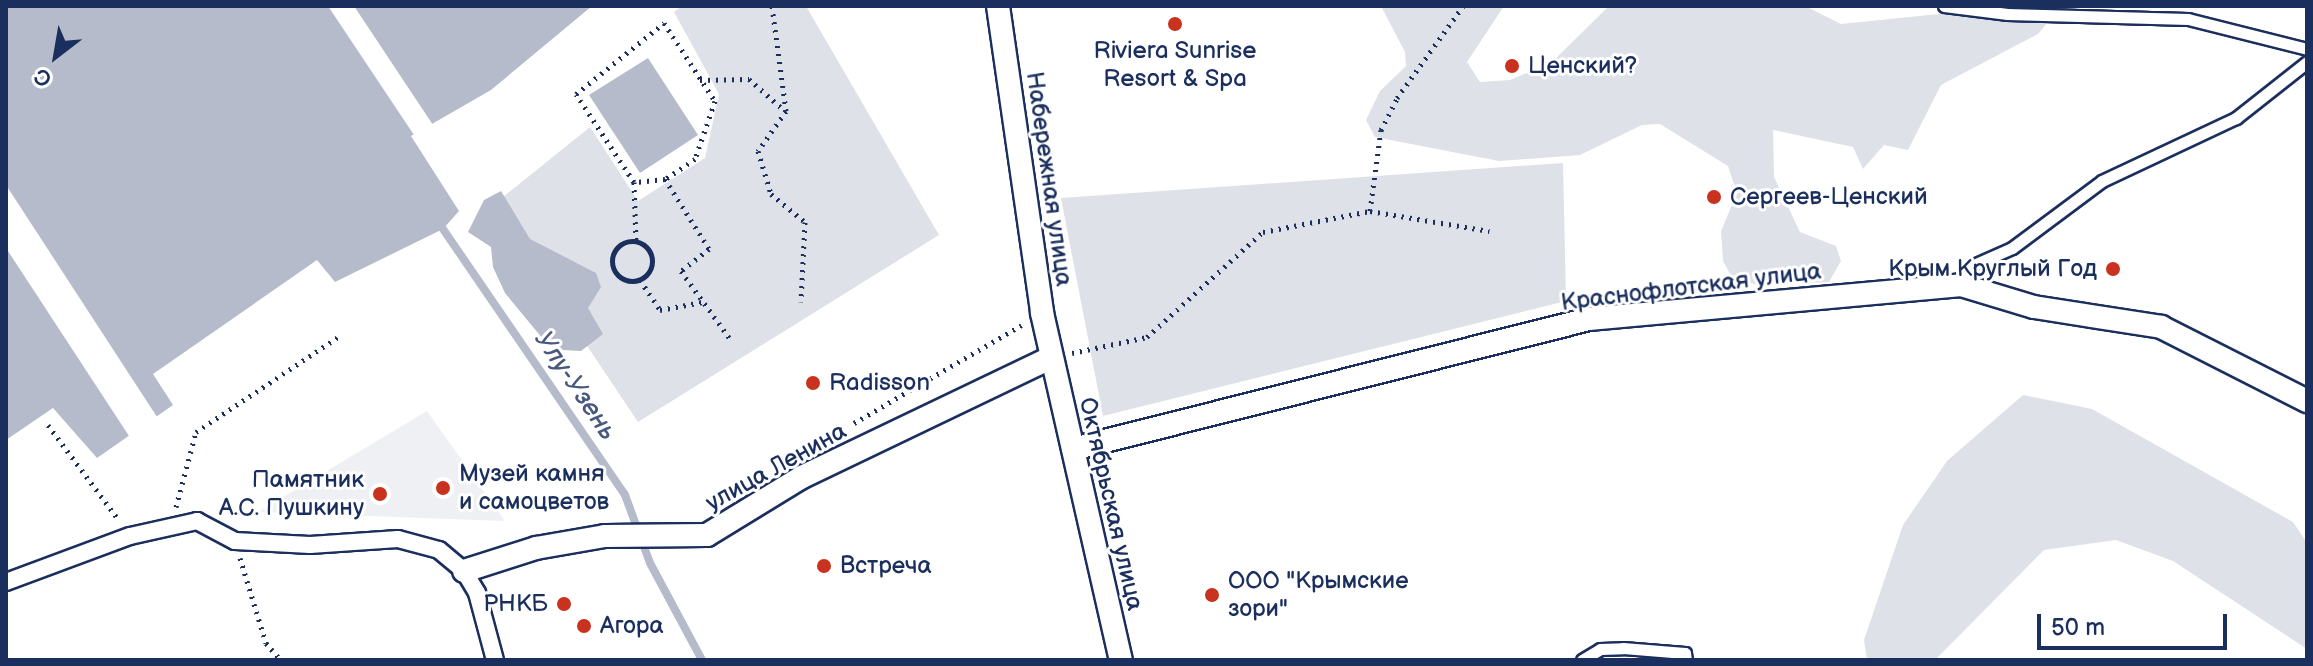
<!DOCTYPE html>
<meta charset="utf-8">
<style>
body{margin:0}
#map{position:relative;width:2313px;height:666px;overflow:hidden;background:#fff;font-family:"Balsamiq Sans",sans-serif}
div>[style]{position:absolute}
.built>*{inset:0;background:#eff0f4}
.green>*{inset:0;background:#dee1e7}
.water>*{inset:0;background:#b5bbca}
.pier>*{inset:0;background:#fff}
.stream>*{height:8px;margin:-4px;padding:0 4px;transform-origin:4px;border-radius:4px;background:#b5bbca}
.path>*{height:5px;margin-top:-2.5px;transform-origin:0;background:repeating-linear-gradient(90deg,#1b2f5e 0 2px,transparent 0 8px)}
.path>.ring{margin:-2.5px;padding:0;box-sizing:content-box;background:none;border:5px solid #1b2f5e;border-radius:50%}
.roads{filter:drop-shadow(2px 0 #1b2f5e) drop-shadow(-2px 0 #1b2f5e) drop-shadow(0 2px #1b2f5e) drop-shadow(0 -2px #1b2f5e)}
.service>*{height:11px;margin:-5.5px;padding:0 5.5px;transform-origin:5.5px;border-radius:5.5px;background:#fff}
.pedestrian>*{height:16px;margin:-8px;padding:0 8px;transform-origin:8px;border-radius:8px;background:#fff}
.minor>*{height:22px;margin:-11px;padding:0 11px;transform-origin:11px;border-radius:11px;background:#fff}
.dots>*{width:22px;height:22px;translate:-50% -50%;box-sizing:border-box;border:4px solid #fff;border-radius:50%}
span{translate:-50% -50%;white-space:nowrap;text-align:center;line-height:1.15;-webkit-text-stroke:6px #fff;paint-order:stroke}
.poi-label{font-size:24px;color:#1b2f5e}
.left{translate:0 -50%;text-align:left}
.right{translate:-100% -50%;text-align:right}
.street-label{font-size:24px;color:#1b2f5e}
.water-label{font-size:26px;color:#49597e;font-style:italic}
.frame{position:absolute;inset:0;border:8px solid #1b2f5e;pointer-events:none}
.north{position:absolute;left:16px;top:16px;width:80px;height:80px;-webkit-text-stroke:6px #fff;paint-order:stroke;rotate:211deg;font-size:22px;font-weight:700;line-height:32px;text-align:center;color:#1b2f5e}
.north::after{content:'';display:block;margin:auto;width:28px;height:36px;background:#1b2f5e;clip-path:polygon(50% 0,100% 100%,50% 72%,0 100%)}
.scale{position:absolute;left:2037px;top:614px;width:190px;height:36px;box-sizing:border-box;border:4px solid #1b2f5e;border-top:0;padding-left:10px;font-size:24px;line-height:28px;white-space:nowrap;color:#1b2f5e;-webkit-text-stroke:6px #fff;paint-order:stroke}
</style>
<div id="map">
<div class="built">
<i style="clip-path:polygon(427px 411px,505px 521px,258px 512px)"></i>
</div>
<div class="green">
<i style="clip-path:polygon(682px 6px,806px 6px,939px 235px,638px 422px,493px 205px,590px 127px,638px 201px,705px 158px,719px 94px,674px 12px)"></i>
<i style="clip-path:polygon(1381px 6px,1504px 6px,1467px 62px,1480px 82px,1510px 80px,1551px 63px,1609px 6px,1805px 6px,1841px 24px,1968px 11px,2041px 16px,2047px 23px,2038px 34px,1941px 85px,1908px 150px,1884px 145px,1863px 169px,1853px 147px,1773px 130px,1774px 177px,1800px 232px,1836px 246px,1841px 261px,1829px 282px,1759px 285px,1733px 279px,1723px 261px,1721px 231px,1737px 193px,1728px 166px,1660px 124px,1642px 125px,1580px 155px,1499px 161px,1375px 137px,1366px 120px,1380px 91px,1406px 66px,1405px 52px)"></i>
<i style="clip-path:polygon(1563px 163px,1566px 301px,1103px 416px,1061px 198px)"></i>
<i style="clip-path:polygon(2023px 395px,2092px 409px,2293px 522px,2307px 543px,2307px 649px,2173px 561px,2116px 540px,2044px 550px,1935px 660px,1867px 660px,1864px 640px,1903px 525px,1947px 461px)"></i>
</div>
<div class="water">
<i style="clip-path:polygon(6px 6px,592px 6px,491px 90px,411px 136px,459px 211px,443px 229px,335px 282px,317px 260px,153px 374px,173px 405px,97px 458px,53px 408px,6px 440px)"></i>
<i style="clip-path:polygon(648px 58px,698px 135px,640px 173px,589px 95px)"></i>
<i style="clip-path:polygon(501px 191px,530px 239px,596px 273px,601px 287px,588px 308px,603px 334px,581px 351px,563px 350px,543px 339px,505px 293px,493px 267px,491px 247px,468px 232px,484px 200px)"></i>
</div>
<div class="pier">
<i style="clip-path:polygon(328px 6px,354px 6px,435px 128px,417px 138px,448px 186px)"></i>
<i style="clip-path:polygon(6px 185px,159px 420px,131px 439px,6px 248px)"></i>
</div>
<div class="stream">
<i style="left:443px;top:229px;width:322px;rotate:55.6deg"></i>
<i style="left:625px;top:495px;width:72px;rotate:69.8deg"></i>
<i style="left:650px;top:563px;width:110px;rotate:61.8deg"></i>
</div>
<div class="path">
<i style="left:772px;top:6px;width:106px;rotate:82.4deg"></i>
<i style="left:786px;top:111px;width:49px;rotate:125deg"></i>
<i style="left:758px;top:151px;width:45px;rotate:73.2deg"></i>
<i style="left:771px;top:194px;width:44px;rotate:39.5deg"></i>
<i style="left:805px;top:222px;width:80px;rotate:92.9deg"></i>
<i style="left:700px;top:80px;width:49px;rotate:-1.2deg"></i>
<i style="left:749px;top:79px;width:48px;rotate:41.6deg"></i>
<i style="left:665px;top:179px;width:31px;rotate:174deg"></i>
<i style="left:634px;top:182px;width:105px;rotate:-123.4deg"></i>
<i style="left:576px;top:94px;width:113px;rotate:-38.9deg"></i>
<i style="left:664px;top:23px;width:93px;rotate:56.8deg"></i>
<i style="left:715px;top:101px;width:61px;rotate:109deg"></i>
<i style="left:695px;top:159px;width:36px;rotate:146deg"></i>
<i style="left:665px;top:179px;width:83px;rotate:57.8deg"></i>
<i style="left:709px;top:249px;width:36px;rotate:142deg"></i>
<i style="left:681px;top:271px;width:85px;rotate:54.1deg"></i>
<i style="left:634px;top:182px;width:59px;rotate:88.1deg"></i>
<i style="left:1370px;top:211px;width:82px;rotate:-82.3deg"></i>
<i style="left:1381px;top:130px;width:36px;rotate:-63deg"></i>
<i style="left:1397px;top:98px;width:113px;rotate:-54.3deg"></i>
<i class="ring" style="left:612px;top:241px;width:35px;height:35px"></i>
<i style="left:640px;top:280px;width:36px;rotate:56deg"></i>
<i style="left:660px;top:310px;width:43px;rotate:-10.8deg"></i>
<i style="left:1072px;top:353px;width:77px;rotate:-12deg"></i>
<i style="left:1147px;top:337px;width:156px;rotate:-42.2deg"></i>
<i style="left:1263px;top:232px;width:109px;rotate:-11.1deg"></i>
<i style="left:1370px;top:211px;width:121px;rotate:9.5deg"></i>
<i style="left:854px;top:423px;width:194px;rotate:-30.3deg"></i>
<i style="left:48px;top:425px;width:117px;rotate:53.3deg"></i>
<i style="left:176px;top:507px;width:78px;rotate:-75.1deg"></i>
<i style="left:196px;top:432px;width:174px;rotate:-33.8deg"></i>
<i style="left:240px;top:558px;width:89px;rotate:73deg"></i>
<i style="left:266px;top:643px;width:23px;rotate:49deg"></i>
</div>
<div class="roads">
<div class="service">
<i style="left:1944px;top:6px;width:64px;rotate:7.2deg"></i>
<i style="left:2007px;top:14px;width:181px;rotate:1.6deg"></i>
<i style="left:2188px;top:19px;width:123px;rotate:14.1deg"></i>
<i style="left:1961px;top:285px;width:20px;rotate:-66deg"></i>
<i style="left:1969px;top:267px;width:47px;rotate:-23.8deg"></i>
<i style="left:2012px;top:248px;width:112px;rotate:-36.7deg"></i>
<i style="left:2102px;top:181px;width:148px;rotate:-25.2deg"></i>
<i style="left:2236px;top:118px;width:90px;rotate:-38.3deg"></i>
<i style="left:1582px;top:660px;width:21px;rotate:-31deg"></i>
<i style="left:1600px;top:649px;width:23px;rotate:-2deg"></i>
<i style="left:1623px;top:648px;width:62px;rotate:4.6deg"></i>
<i style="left:1685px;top:653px;width:7px;rotate:82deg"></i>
</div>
<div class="pedestrian">
<i style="left:6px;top:582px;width:132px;rotate:-20.4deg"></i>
<i style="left:130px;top:536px;width:69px;rotate:-12.6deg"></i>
<i style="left:197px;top:521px;width:43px;rotate:27.8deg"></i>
<i style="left:235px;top:541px;width:75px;rotate:3.1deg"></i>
<i style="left:310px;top:545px;width:88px;rotate:-3.9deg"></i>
<i style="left:398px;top:539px;width:42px;rotate:15deg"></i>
<i style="left:439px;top:550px;width:33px;rotate:40deg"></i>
<i style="left:464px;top:571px;width:26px;rotate:59deg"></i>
<i style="left:477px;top:593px;width:69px;rotate:75deg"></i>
</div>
<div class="minor">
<i style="left:998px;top:6px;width:310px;rotate:81.8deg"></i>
<i style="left:1042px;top:313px;width:356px;rotate:77.2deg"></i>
<i style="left:1073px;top:449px;width:532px;rotate:-14.14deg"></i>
<i style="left:1589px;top:319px;width:374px;rotate:-5.2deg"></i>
<i style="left:1961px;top:285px;width:76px;rotate:16.8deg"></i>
<i style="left:2034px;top:307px;width:129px;rotate:8.9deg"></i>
<i style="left:2161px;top:327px;width:164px;rotate:26.9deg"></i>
<i style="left:464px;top:571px;width:76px;rotate:-17.7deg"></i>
<i style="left:536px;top:548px;width:70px;rotate:-9.9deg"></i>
<i style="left:605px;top:536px;width:102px;rotate:-0.6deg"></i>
<i style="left:707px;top:535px;width:111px;rotate:-31.4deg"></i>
<i style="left:802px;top:477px;width:275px;rotate:-25.6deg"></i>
</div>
</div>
<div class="dots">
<i style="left:1175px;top:24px;background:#c8321e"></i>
<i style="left:1512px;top:66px;background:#c8321e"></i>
<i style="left:1714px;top:197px;background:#c8321e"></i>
<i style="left:2113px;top:269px;background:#c8321e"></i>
<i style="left:813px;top:383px;background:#c8321e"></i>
<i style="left:443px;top:488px;background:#c8321e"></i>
<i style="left:380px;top:494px;background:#c8321e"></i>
<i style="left:824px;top:566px;background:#c8321e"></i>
<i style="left:1212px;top:595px;background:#c8321e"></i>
<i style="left:564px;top:604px;background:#c8321e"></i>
<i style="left:584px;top:626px;background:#c8321e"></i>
</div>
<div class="poi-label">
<span style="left:1175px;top:65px">Riviera Sunrise<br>Resort &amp; Spa</span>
<span class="left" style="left:1528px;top:66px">Ценский?</span>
<span class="left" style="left:1730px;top:197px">Сергеев-Ценский</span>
<span class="right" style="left:2097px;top:269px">Крым Круглый Год</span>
<span class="left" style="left:829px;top:383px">Radisson</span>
<span class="left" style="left:459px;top:488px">Музей камня<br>и самоцветов</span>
<span class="right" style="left:364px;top:494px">Памятник<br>А.С. Пушкину</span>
<span class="left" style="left:840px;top:566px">Встреча</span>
<span class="left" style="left:1228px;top:595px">ООО "Крымские<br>зори"</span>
<span class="right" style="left:548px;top:604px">РНКБ</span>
<span class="left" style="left:600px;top:626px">Агора</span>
</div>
<div class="street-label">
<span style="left:1049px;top:179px;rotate:82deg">Набережная улица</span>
<span style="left:1691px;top:287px;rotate:-7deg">Краснофлотская улица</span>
<span style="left:776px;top:467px;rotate:-29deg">улица Ленина</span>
<span style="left:1111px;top:504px;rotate:77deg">Октябрьская улица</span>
</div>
<div class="water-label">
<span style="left:575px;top:386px;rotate:56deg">Улу-Узень</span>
</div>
<div class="frame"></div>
<div class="north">С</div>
<div class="scale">50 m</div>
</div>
